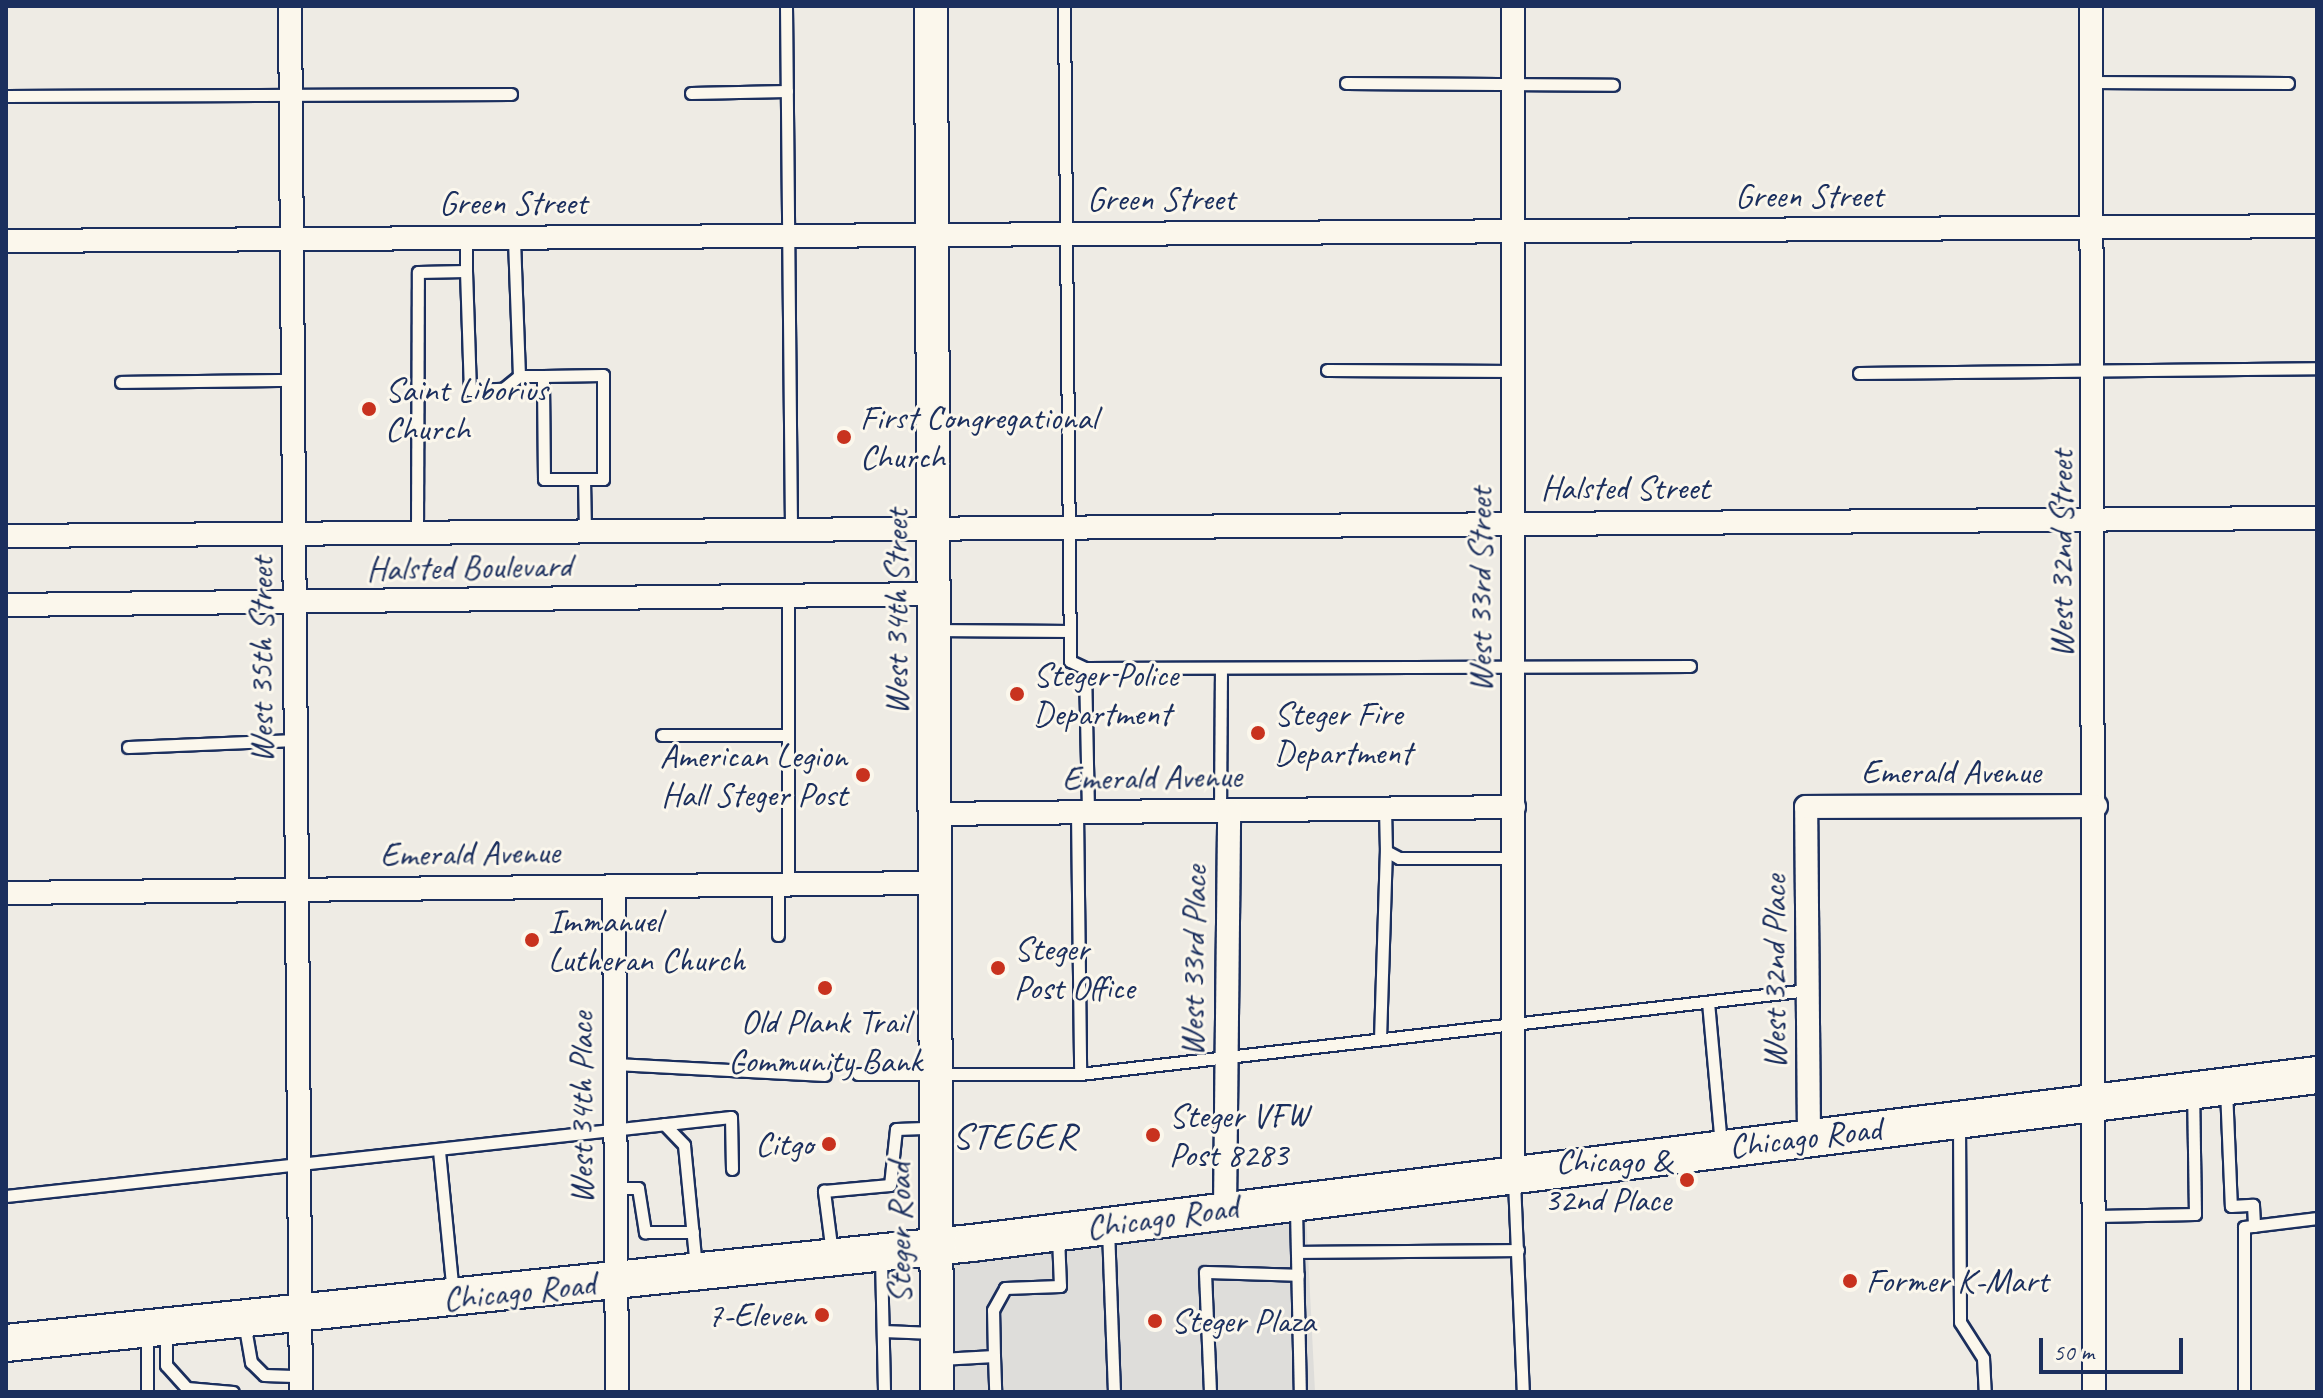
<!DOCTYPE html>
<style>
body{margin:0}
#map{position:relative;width:2323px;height:1398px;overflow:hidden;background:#eeebe4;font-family:Caveat,sans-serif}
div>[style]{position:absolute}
.built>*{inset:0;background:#deddda}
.roads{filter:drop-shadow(2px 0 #1b2f5e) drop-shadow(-2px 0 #1b2f5e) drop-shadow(0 2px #1b2f5e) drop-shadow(0 -2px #1b2f5e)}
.lane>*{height:11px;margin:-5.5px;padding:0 5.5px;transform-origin:5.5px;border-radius:5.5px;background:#fbf7ec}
.street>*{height:22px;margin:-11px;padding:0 11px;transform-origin:11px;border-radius:11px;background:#fbf7ec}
.secondary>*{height:32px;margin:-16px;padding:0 16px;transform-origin:16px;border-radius:16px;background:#fbf7ec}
.primary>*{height:36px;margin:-18px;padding:0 18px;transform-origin:18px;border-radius:18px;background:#fbf7ec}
.dots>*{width:22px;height:22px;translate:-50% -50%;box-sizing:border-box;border:4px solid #fbf7ec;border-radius:50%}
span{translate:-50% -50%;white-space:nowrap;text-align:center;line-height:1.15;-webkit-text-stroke:6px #fbf7ec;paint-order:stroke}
.street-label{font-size:34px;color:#1b2f5e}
.poi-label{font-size:34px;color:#1b2f5e}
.left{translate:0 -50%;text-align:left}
.right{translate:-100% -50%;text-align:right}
.quarter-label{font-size:38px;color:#1b2f5e;letter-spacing:2px}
.frame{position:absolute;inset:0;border:8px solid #1b2f5e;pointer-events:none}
.scale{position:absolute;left:2039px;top:1338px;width:144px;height:36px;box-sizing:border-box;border:4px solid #1b2f5e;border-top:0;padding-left:10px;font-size:24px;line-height:28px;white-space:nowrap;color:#1b2f5e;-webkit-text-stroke:6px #fbf7ec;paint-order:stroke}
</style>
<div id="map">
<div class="built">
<i style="clip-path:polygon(1306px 1214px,1315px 1392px,955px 1392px,953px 1265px)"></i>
</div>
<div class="roads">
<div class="lane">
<i style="left:786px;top:6px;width:520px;rotate:89.45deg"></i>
<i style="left:1064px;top:6px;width:655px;rotate:89.48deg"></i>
<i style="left:1070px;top:661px;width:17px;rotate:25deg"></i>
<i style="left:1085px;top:668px;width:605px;rotate:-0.19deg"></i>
<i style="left:2091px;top:82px;width:197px;rotate:0.3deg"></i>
<i style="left:1346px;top:83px;width:267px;rotate:0.4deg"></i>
<i style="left:691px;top:93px;width:96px;rotate:-1.2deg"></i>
<i style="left:6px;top:96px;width:505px;rotate:-0.23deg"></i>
<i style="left:466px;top:238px;width:33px;rotate:90deg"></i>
<i style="left:1327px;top:370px;width:187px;rotate:0.3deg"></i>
<i style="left:1859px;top:373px;width:458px;rotate:-0.6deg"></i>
<i style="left:519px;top:376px;width:24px"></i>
<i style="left:543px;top:376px;width:60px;rotate:-1deg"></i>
<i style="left:603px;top:375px;width:104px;rotate:90deg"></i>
<i style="left:603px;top:479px;width:59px;rotate:180deg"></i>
<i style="left:544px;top:479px;width:103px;rotate:-90.6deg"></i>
<i style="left:121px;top:382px;width:172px;rotate:-0.7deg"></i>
<i style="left:584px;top:479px;width:50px;rotate:88.9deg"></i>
<i style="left:417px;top:531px;width:259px;rotate:-89.8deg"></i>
<i style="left:418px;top:272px;width:48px;rotate:-1.2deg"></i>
<i style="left:466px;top:271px;width:119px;rotate:88.1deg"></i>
<i style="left:470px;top:390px;width:33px;rotate:-2deg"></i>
<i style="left:503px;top:389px;width:21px;rotate:-39deg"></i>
<i style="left:519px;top:376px;width:139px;rotate:-92.1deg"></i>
<i style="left:788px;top:596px;width:288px;rotate:90deg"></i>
<i style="left:935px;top:630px;width:131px;rotate:0.4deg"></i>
<i style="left:1085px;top:668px;width:144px;rotate:88.8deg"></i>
<i style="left:662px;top:735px;width:126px"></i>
<i style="left:128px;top:747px;width:168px;rotate:-2.4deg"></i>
<i style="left:1385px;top:808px;width:43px;rotate:88.7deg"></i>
<i style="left:1386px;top:851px;width:15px;rotate:28deg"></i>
<i style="left:1399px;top:858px;width:115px"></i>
<i style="left:1220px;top:811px;width:143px;rotate:-89.6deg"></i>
<i style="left:1077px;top:812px;width:262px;rotate:89.3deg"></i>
<i style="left:778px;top:884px;width:51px;rotate:90deg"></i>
<i style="left:1708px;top:1002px;width:145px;rotate:84.8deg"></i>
<i style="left:1380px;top:1039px;width:188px;rotate:-88.2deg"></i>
<i style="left:615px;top:1064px;width:210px;rotate:3deg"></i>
<i style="left:858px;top:1074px;width:222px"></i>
<i style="left:1080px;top:1074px;width:733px;rotate:-6.58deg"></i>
<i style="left:2226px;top:1089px;width:117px;rotate:87.6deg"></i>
<i style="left:2231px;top:1206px;width:22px;rotate:-3deg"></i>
<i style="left:2253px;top:1205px;width:21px;rotate:87deg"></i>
<i style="left:1959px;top:1123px;width:199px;rotate:89.7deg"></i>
<i style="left:1960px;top:1322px;width:43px;rotate:57.4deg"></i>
<i style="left:1983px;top:1358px;width:34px;rotate:87deg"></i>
<i style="left:664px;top:1124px;width:29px;rotate:46deg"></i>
<i style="left:684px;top:1145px;width:124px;rotate:84.4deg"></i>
<i style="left:439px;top:1151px;width:143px;rotate:84.4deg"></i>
<i style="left:1514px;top:1181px;width:211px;rotate:87.6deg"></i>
<i style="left:616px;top:1188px;width:22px"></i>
<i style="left:638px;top:1188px;width:45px;rotate:81deg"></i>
<i style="left:645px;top:1232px;width:48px"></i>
<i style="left:6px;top:1196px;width:729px;rotate:-6.22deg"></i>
<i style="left:731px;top:1117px;width:52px;rotate:88.9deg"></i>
<i style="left:1296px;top:1208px;width:184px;rotate:88.8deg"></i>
<i style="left:2097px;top:1216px;width:98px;rotate:-1.2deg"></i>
<i style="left:2195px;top:1214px;width:121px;rotate:-90.9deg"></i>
<i style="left:1108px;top:1229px;width:163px;rotate:87.9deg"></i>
<i style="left:1297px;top:1252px;width:221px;rotate:-0.5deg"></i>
<i style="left:832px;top:1253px;width:63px;rotate:-97.4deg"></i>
<i style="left:824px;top:1191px;width:66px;rotate:-5.2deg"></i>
<i style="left:890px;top:1185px;width:56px;rotate:-83.9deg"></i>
<i style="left:896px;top:1129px;width:35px;rotate:-2deg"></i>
<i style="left:881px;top:1258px;width:134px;rotate:88.7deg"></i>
<i style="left:244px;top:1322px;width:41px;rotate:80.1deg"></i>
<i style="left:251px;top:1362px;width:18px;rotate:45deg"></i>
<i style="left:264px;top:1375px;width:37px;rotate:2deg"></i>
<i style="left:166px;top:1331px;width:34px;rotate:90deg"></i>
<i style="left:166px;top:1365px;width:31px;rotate:48deg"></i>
<i style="left:187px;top:1388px;width:46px;rotate:5deg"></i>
<i style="left:883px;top:1331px;width:51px;rotate:2.2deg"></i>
<i style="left:994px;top:1356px;width:36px;rotate:88deg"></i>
<i style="left:940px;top:1359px;width:54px;rotate:-3.2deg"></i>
<i style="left:994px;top:1356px;width:46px;rotate:-91.2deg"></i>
<i style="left:993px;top:1310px;width:25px;rotate:-61deg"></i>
<i style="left:1005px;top:1288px;width:55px;rotate:-2.1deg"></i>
<i style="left:1060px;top:1286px;width:50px;rotate:-92.3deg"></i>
<i style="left:147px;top:1392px;width:59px;rotate:-90deg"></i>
<i style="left:1210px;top:1392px;width:120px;rotate:-92.4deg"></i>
<i style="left:1205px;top:1272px;width:93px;rotate:1.8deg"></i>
<i style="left:2244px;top:1392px;width:165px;rotate:-90deg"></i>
<i style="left:2244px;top:1227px;width:74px;rotate:-7deg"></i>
</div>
<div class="street">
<i style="left:290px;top:6px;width:1386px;rotate:89.55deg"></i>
<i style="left:1513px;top:6px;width:1167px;rotate:90deg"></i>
<i style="left:2091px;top:6px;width:1386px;rotate:89.88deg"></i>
<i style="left:6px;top:241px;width:2311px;rotate:-0.37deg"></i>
<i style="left:6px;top:536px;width:2311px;rotate:-0.45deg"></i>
<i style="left:6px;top:605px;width:928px;rotate:-0.68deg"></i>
<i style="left:935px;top:814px;width:579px;rotate:-0.69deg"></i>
<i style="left:614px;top:886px;width:506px;rotate:89.66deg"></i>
<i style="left:6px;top:893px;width:929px;rotate:-0.62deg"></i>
<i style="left:1809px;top:1136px;width:329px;rotate:-90.5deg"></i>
<i style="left:1806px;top:807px;width:290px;rotate:-0.2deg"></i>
<i style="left:1225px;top:1209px;width:399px;rotate:-89.4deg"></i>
</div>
<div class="secondary">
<i style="left:931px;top:6px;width:1386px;rotate:89.75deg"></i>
</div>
<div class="primary">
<i style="left:6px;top:1343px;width:971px;rotate:-5.91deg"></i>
<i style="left:972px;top:1243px;width:1355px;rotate:-7.12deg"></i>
</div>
</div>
<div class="dots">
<i style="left:369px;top:409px;background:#c8321e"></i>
<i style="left:844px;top:437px;background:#c8321e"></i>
<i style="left:1017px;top:694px;background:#c8321e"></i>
<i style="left:1258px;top:733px;background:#c8321e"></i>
<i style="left:863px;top:775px;background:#c8321e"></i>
<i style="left:532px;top:940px;background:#c8321e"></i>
<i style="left:998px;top:968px;background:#c8321e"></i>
<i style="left:825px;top:988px;background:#c8321e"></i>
<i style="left:1153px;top:1135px;background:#c8321e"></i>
<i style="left:829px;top:1144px;background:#c8321e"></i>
<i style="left:1687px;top:1180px;background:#c8321e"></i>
<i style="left:1850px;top:1281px;background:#c8321e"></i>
<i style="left:822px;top:1315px;background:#c8321e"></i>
<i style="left:1155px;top:1321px;background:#c8321e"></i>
</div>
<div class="street-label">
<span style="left:1809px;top:196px">Green Street</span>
<span style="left:1161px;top:199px">Green Street</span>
<span style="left:513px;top:203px">Green Street</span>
<span style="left:1625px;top:488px">Halsted Street</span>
<span style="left:2061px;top:554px;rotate:-90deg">West 32nd Street</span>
<span style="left:469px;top:567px;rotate:-1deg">Halsted Boulevard</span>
<span style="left:1480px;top:590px;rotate:-90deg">West 33rd Street</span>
<span style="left:896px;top:612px;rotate:-90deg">West 34th Street</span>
<span style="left:261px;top:660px;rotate:-90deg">West 35th Street</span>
<span style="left:1951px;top:772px">Emerald Avenue</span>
<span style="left:1152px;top:777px;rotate:-1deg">Emerald Avenue</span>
<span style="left:470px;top:853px;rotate:-1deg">Emerald Avenue</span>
<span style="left:1193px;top:961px;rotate:-89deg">West 33rd Place</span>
<span style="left:1774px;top:972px;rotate:-90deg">West 32nd Place</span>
<span style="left:581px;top:1108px;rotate:-90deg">West 34th Place</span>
<span style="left:1805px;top:1137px;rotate:-7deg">Chicago Road</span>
<span style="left:1162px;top:1217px;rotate:-8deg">Chicago Road</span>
<span style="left:899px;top:1233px;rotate:-90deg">Steger Road</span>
<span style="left:519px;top:1291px;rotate:-6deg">Chicago Road</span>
</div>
<div class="poi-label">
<span class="left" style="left:385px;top:409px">Saint Liborius<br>Church</span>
<span class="left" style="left:860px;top:437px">First Congregational<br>Church</span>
<span class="left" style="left:1033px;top:694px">Steger Police<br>Department</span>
<span class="left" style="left:1274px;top:733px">Steger Fire<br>Department</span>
<span class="right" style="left:847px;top:775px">American Legion<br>Hall Steger Post</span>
<span class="left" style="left:548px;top:940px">Immanuel<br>Lutheran Church</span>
<span class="left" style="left:1014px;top:968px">Steger<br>Post Office</span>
<span style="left:825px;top:1041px">Old Plank Trail<br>Community Bank</span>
<span class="left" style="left:1169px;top:1135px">Steger VFW<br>Post 8283</span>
<span class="right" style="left:813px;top:1144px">Citgo</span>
<span class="right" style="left:1671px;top:1180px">Chicago &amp;<br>32nd Place</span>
<span class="left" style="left:1866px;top:1281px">Former K-Mart</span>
<span class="right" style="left:806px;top:1315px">7-Eleven</span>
<span class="left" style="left:1171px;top:1321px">Steger Plaza</span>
</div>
<div class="quarter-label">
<span style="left:1015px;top:1136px">STEGER</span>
</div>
<div class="frame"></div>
<div class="scale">50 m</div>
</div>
